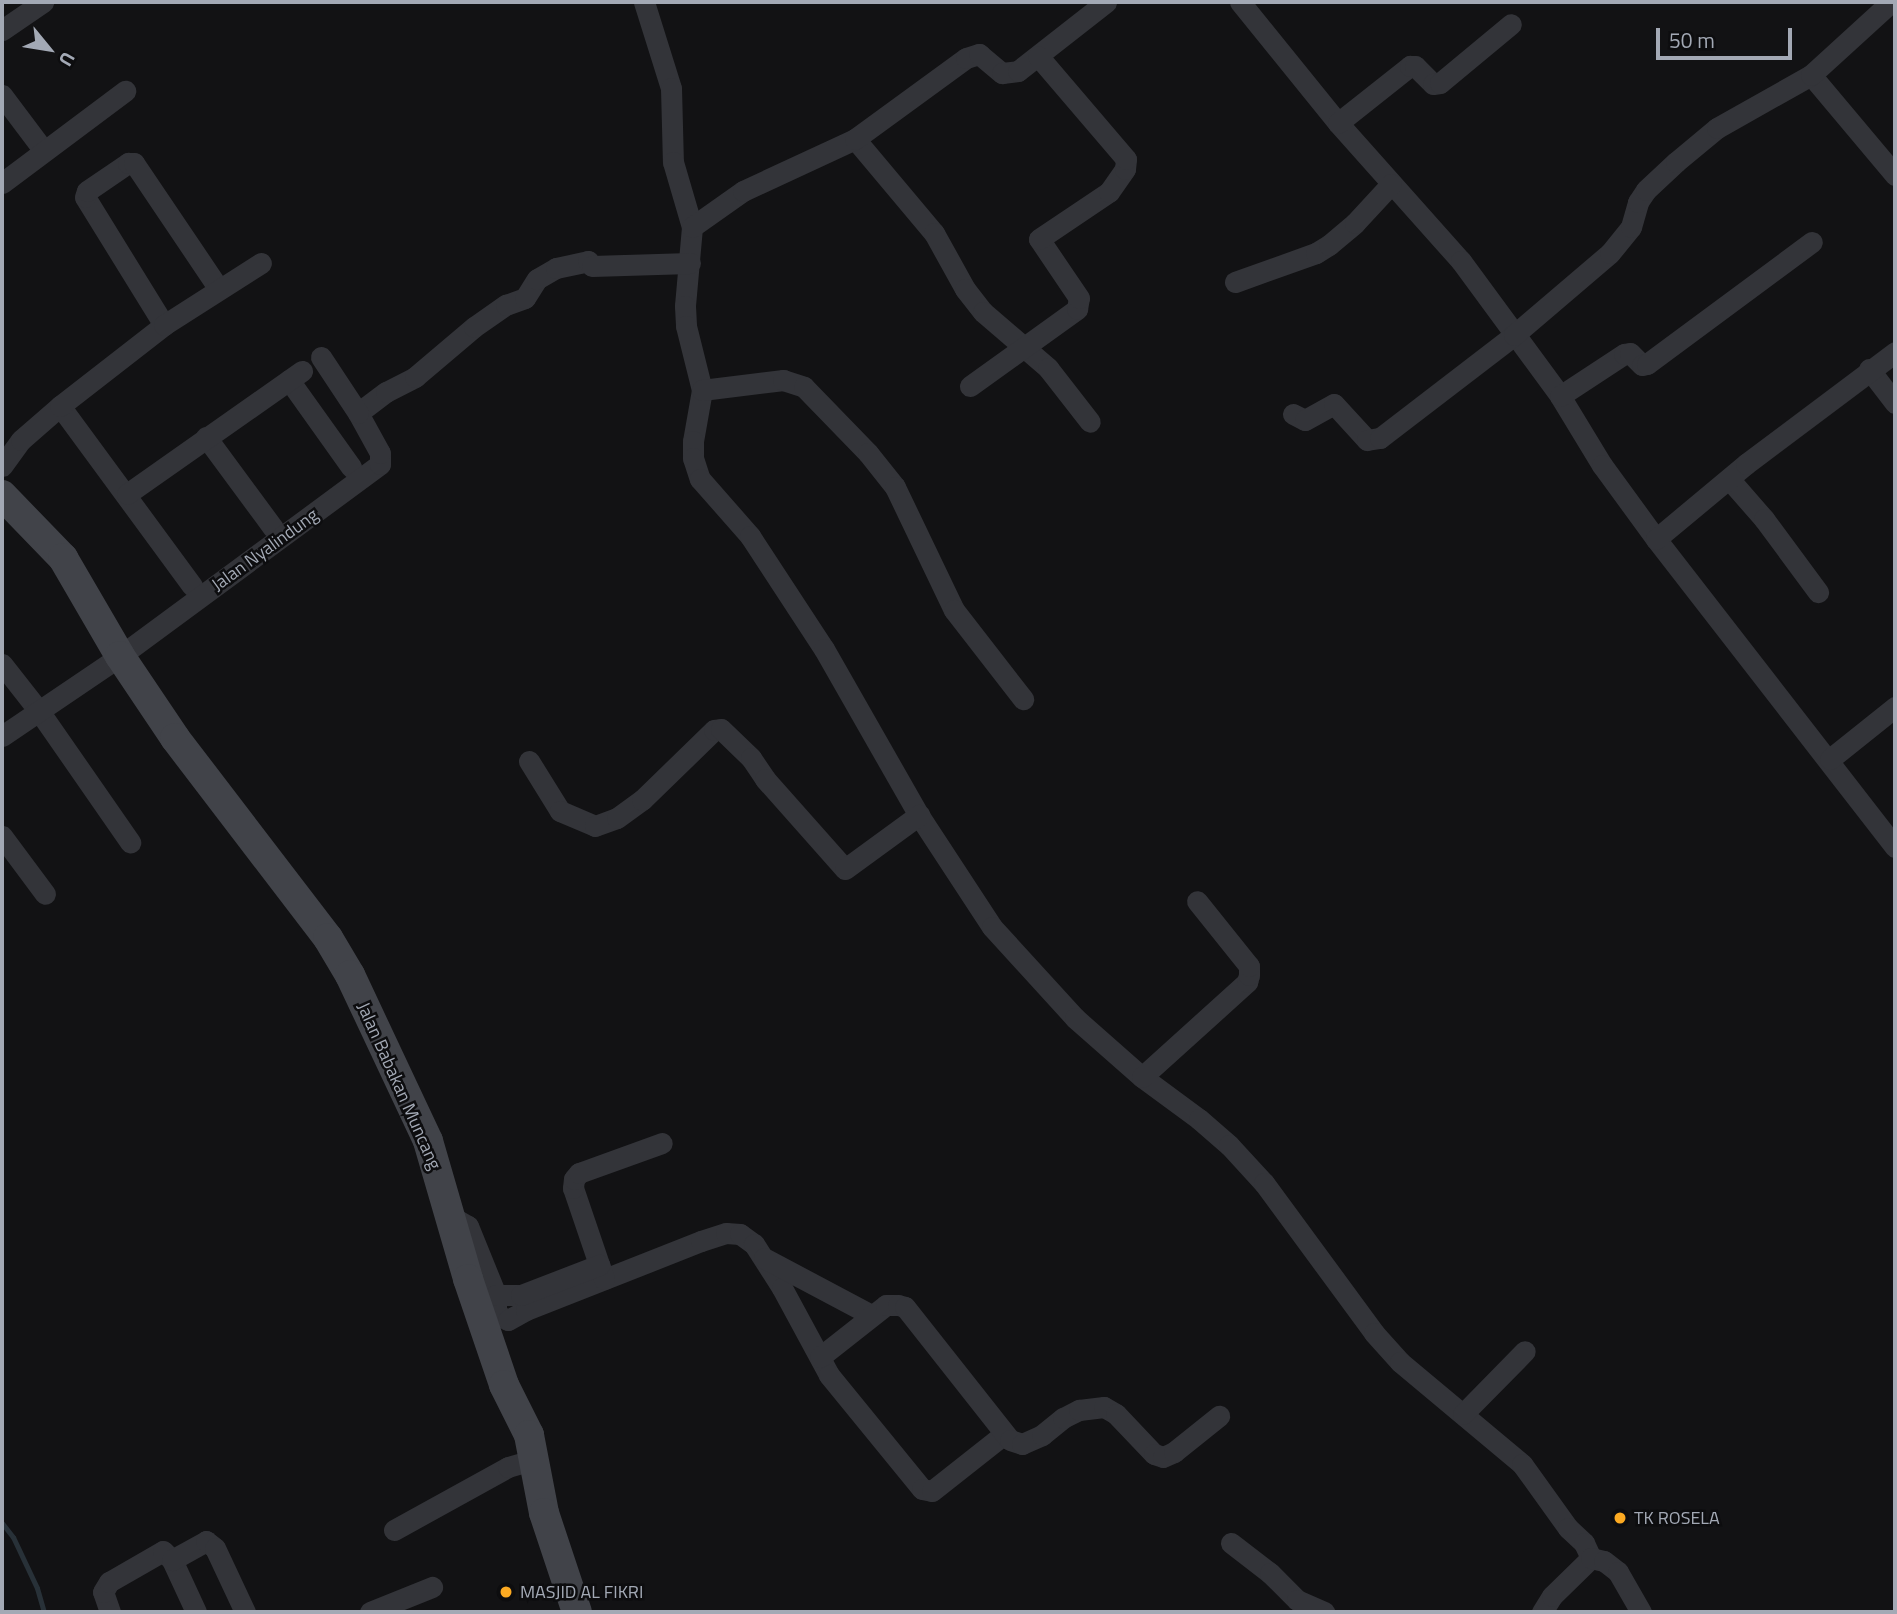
<!DOCTYPE html>
<style>
body{margin:0}
#map{position:relative;width:1897px;height:1614px;overflow:hidden;background:#121214;font-family:"Titillium Web",sans-serif}
div>[style]{position:absolute}
.stream>*{height:5px;margin:-2.5px;padding:0 2.5px;transform-origin:2.5px;border-radius:2.5px;background:#283138}
.street>*{height:21px;margin:-10.5px;padding:0 10.5px;transform-origin:10.5px;border-radius:10.5px;background:#333439}
.secondary>*{height:30px;margin:-15px;padding:0 15px;transform-origin:15px;border-radius:15px;background:#414349}
.dots>*{width:19px;height:19px;translate:-50% -50%;box-sizing:border-box;border:4px solid #0d0d0f;border-radius:50%}
span{translate:-50% -50%;white-space:nowrap;text-align:center;line-height:1.15;-webkit-text-stroke:5px #0d0d0f;paint-order:stroke}
.street-label{font-size:18px;color:#a3a9b5}
.poi-label{font-size:18px;color:#a3a9b5}
.left{translate:0 -50%;text-align:left}
.frame{position:absolute;inset:0;border:4px solid #a3a9b5;pointer-events:none}
.north{position:absolute;left:14px;top:14px;width:70px;height:70px;-webkit-text-stroke:5px #0d0d0f;paint-order:stroke;rotate:120deg;font-size:19px;font-weight:700;line-height:28px;text-align:center;color:#a3a9b5}
.north::after{content:'';display:block;margin:auto;width:24px;height:32px;background:#a3a9b5;clip-path:polygon(50% 0,100% 100%,50% 72%,0 100%)}
.scale{position:absolute;left:1656px;top:28px;width:136px;height:32px;box-sizing:border-box;border:4px solid #a3a9b5;border-top:0;padding-left:9px;font-size:21px;line-height:24px;white-space:nowrap;color:#a3a9b5;-webkit-text-stroke:5px #0d0d0f;paint-order:stroke}
</style>
<div id="map">
<div class="stream">
<i style="left:2px;top:1523px;width:18px;rotate:52deg"></i>
<i style="left:13px;top:1537px;width:56px;rotate:64.8deg"></i>
<i style="left:37px;top:1588px;width:25px;rotate:74deg"></i>
</div>
<div class="street">
<i style="left:644px;top:2px;width:90px;rotate:72.6deg"></i>
<i style="left:671px;top:88px;width:74px;rotate:88.5deg"></i>
<i style="left:673px;top:162px;width:68px;rotate:73.7deg"></i>
<i style="left:692px;top:227px;width:79px;rotate:95.1deg"></i>
<i style="left:685px;top:306px;width:20px;rotate:87deg"></i>
<i style="left:686px;top:326px;width:66px;rotate:76deg"></i>
<i style="left:702px;top:390px;width:52px;rotate:100deg"></i>
<i style="left:693px;top:441px;width:17px;rotate:90deg"></i>
<i style="left:693px;top:458px;width:22px;rotate:72deg"></i>
<i style="left:700px;top:479px;width:76px;rotate:48.7deg"></i>
<i style="left:750px;top:536px;width:135px;rotate:56.8deg"></i>
<i style="left:824px;top:649px;width:193px;rotate:60.3deg"></i>
<i style="left:920px;top:817px;width:131px;rotate:56.8deg"></i>
<i style="left:992px;top:927px;width:123px;rotate:47.6deg"></i>
<i style="left:1075px;top:1018px;width:89px;rotate:41.4deg"></i>
<i style="left:1142px;top:1077px;width:71px;rotate:36.4deg"></i>
<i style="left:1199px;top:1119px;width:40px;rotate:41deg"></i>
<i style="left:1229px;top:1145px;width:52px;rotate:47.4deg"></i>
<i style="left:1264px;top:1183px;width:186px;rotate:53.7deg"></i>
<i style="left:1374px;top:1333px;width:39px;rotate:48deg"></i>
<i style="left:1400px;top:1362px;width:159px;rotate:39.9deg"></i>
<i style="left:1522px;top:1464px;width:79px;rotate:54.3deg"></i>
<i style="left:1568px;top:1528px;width:22px;rotate:43deg"></i>
<i style="left:1584px;top:1543px;width:17px;rotate:65deg"></i>
<i style="left:1240px;top:2px;width:156px;rotate:51deg"></i>
<i style="left:1338px;top:123px;width:185px;rotate:48.3deg"></i>
<i style="left:1461px;top:261px;width:167px;rotate:53.7deg"></i>
<i style="left:1560px;top:396px;width:81px;rotate:58.7deg"></i>
<i style="left:1602px;top:465px;width:92px;rotate:53.9deg"></i>
<i style="left:1656px;top:539px;width:390px;rotate:52.2deg"></i>
<i style="left:2px;top:30px;width:50px;rotate:-34.3deg"></i>
<i style="left:1811px;top:75px;width:131px;rotate:50deg"></i>
<i style="left:2px;top:95px;width:70px;rotate:53.1deg"></i>
<i style="left:1338px;top:123px;width:92px;rotate:-38.4deg"></i>
<i style="left:1410px;top:66px;width:5px"></i>
<i style="left:1415px;top:66px;width:25px;rotate:45deg"></i>
<i style="left:1433px;top:84px;width:7px;rotate:-8deg"></i>
<i style="left:1440px;top:83px;width:92px;rotate:-39.7deg"></i>
<i style="left:855px;top:139px;width:123px;rotate:50deg"></i>
<i style="left:934px;top:233px;width:64px;rotate:61deg"></i>
<i style="left:965px;top:289px;width:29px;rotate:52deg"></i>
<i style="left:983px;top:312px;width:86px;rotate:40.7deg"></i>
<i style="left:1048px;top:368px;width:68px;rotate:52.1deg"></i>
<i style="left:2px;top:183px;width:154px;rotate:-36.8deg"></i>
<i style="left:692px;top:227px;width:62px;rotate:-35.2deg"></i>
<i style="left:743px;top:191px;width:123px;rotate:-24.9deg"></i>
<i style="left:855px;top:139px;width:137px;rotate:-36.1deg"></i>
<i style="left:966px;top:58px;width:14px;rotate:-17deg"></i>
<i style="left:979px;top:54px;width:30px;rotate:40deg"></i>
<i style="left:1002px;top:73px;width:16px;rotate:-7deg"></i>
<i style="left:1018px;top:71px;width:112px;rotate:-38.1deg"></i>
<i style="left:1235px;top:282px;width:86px;rotate:-19.7deg"></i>
<i style="left:1316px;top:253px;width:15px;rotate:-32deg"></i>
<i style="left:1329px;top:245px;width:34px;rotate:-40deg"></i>
<i style="left:1355px;top:223px;width:53px;rotate:-47.3deg"></i>
<i style="left:164px;top:325px;width:150px;rotate:-121.7deg"></i>
<i style="left:85px;top:197px;width:6px;rotate:-72deg"></i>
<i style="left:87px;top:191px;width:50px;rotate:-34.3deg"></i>
<i style="left:128px;top:163px;width:6px"></i>
<i style="left:134px;top:163px;width:152px;rotate:56deg"></i>
<i style="left:1869px;top:369px;width:43px;rotate:52.6deg"></i>
<i style="left:289px;top:380px;width:107px;rotate:54.5deg"></i>
<i style="left:970px;top:386px;width:132px;rotate:-35.7deg"></i>
<i style="left:1077px;top:309px;width:11px;rotate:-80deg"></i>
<i style="left:1079px;top:298px;width:71px;rotate:-124.1deg"></i>
<i style="left:1039px;top:239px;width:84px;rotate:-33.9deg"></i>
<i style="left:1109px;top:192px;width:28px;rotate:-55deg"></i>
<i style="left:1125px;top:169px;width:10px;rotate:-84deg"></i>
<i style="left:1126px;top:159px;width:135px;rotate:-130.5deg"></i>
<i style="left:702px;top:390px;width:82px;rotate:-7deg"></i>
<i style="left:783px;top:380px;width:22px;rotate:18deg"></i>
<i style="left:804px;top:387px;width:92px;rotate:45.9deg"></i>
<i style="left:868px;top:453px;width:43px;rotate:51.5deg"></i>
<i style="left:895px;top:487px;width:136px;rotate:64.4deg"></i>
<i style="left:954px;top:610px;width:113px;rotate:52.2deg"></i>
<i style="left:1560px;top:396px;width:77px;rotate:-33.3deg"></i>
<i style="left:1624px;top:354px;width:6px;rotate:-9deg"></i>
<i style="left:1630px;top:353px;width:17px;rotate:45deg"></i>
<i style="left:1642px;top:365px;width:5px;rotate:-11deg"></i>
<i style="left:1647px;top:364px;width:205px;rotate:-36.5deg"></i>
<i style="left:60px;top:406px;width:223px;rotate:53.7deg"></i>
<i style="left:358px;top:413px;width:35px;rotate:-37deg"></i>
<i style="left:386px;top:392px;width:33px;rotate:-27deg"></i>
<i style="left:415px;top:377px;width:77px;rotate:-40.3deg"></i>
<i style="left:474px;top:327px;width:39px;rotate:-35deg"></i>
<i style="left:506px;top:305px;width:20px;rotate:-20deg"></i>
<i style="left:525px;top:298px;width:22px;rotate:-58deg"></i>
<i style="left:537px;top:279px;width:22px;rotate:-30deg"></i>
<i style="left:556px;top:268px;width:33px;rotate:-12deg"></i>
<i style="left:588px;top:261px;width:6px;rotate:51deg"></i>
<i style="left:592px;top:266px;width:98px;rotate:-1.8deg"></i>
<i style="left:1293px;top:414px;width:13px;rotate:27deg"></i>
<i style="left:1305px;top:420px;width:33px;rotate:-29deg"></i>
<i style="left:1334px;top:404px;width:49px;rotate:47.5deg"></i>
<i style="left:1367px;top:440px;width:13px;rotate:-9deg"></i>
<i style="left:1380px;top:438px;width:169px;rotate:-37.5deg"></i>
<i style="left:1514px;top:335px;width:126px;rotate:-40.5deg"></i>
<i style="left:1610px;top:253px;width:33px;rotate:-51deg"></i>
<i style="left:1631px;top:227px;width:26px;rotate:-74deg"></i>
<i style="left:1638px;top:202px;width:14px;rotate:-56deg"></i>
<i style="left:1646px;top:190px;width:41px;rotate:-43deg"></i>
<i style="left:1676px;top:162px;width:53px;rotate:-39.7deg"></i>
<i style="left:1717px;top:128px;width:108px;rotate:-29.4deg"></i>
<i style="left:1811px;top:75px;width:108px;rotate:-42.4deg"></i>
<i style="left:206px;top:437px;width:113px;rotate:53.6deg"></i>
<i style="left:2px;top:466px;width:32px;rotate:-54deg"></i>
<i style="left:21px;top:440px;width:52px;rotate:-41.1deg"></i>
<i style="left:60px;top:406px;width:132px;rotate:-37.9deg"></i>
<i style="left:164px;top:325px;width:115px;rotate:-32.6deg"></i>
<i style="left:1730px;top:480px;width:52px;rotate:48.9deg"></i>
<i style="left:1764px;top:519px;width:91px;rotate:53.5deg"></i>
<i style="left:127px;top:494px;width:214px;rotate:-35.1deg"></i>
<i style="left:1656px;top:539px;width:117px;rotate:-39.8deg"></i>
<i style="left:1746px;top:464px;width:186px;rotate:-36.9deg"></i>
<i style="left:2px;top:664px;width:60px;rotate:51.8deg"></i>
<i style="left:39px;top:711px;width:160px;rotate:55.2deg"></i>
<i style="left:2px;top:736px;width:143px;rotate:-34.1deg"></i>
<i style="left:120px;top:656px;width:323px;rotate:-36.4deg"></i>
<i style="left:380px;top:464px;width:11px;rotate:-90deg"></i>
<i style="left:380px;top:453px;width:46px;rotate:-118.8deg"></i>
<i style="left:358px;top:413px;width:67px;rotate:-123.5deg"></i>
<i style="left:1830px;top:759px;width:83px;rotate:-38.7deg"></i>
<i style="left:529px;top:761px;width:59px;rotate:58.2deg"></i>
<i style="left:560px;top:811px;width:38px;rotate:23deg"></i>
<i style="left:595px;top:826px;width:23px;rotate:-20deg"></i>
<i style="left:617px;top:818px;width:31px;rotate:-36deg"></i>
<i style="left:642px;top:800px;width:100px;rotate:-44.2deg"></i>
<i style="left:714px;top:730px;width:7px;rotate:-8deg"></i>
<i style="left:721px;top:729px;width:42px;rotate:44deg"></i>
<i style="left:751px;top:758px;width:25px;rotate:56deg"></i>
<i style="left:765px;top:779px;width:120px;rotate:48.4deg"></i>
<i style="left:845px;top:869px;width:92px;rotate:-36.1deg"></i>
<i style="left:2px;top:836px;width:72px;rotate:53.4deg"></i>
<i style="left:1142px;top:1077px;width:142px;rotate:-42.1deg"></i>
<i style="left:1247px;top:982px;width:7px;rotate:-74deg"></i>
<i style="left:1249px;top:975px;width:9px;rotate:-90deg"></i>
<i style="left:1249px;top:966px;width:83px;rotate:-128.7deg"></i>
<i style="left:452px;top:1222px;width:7px;rotate:-8deg"></i>
<i style="left:459px;top:1221px;width:10px;rotate:29deg"></i>
<i style="left:468px;top:1226px;width:74px;rotate:67.9deg"></i>
<i style="left:496px;top:1295px;width:19px;rotate:90deg"></i>
<i style="left:496px;top:1314px;width:13px;rotate:27deg"></i>
<i style="left:508px;top:1320px;width:21px;rotate:-29deg"></i>
<i style="left:526px;top:1310px;width:188px;rotate:-21.5deg"></i>
<i style="left:701px;top:1241px;width:26px;rotate:-18deg"></i>
<i style="left:726px;top:1233px;width:14px;rotate:4deg"></i>
<i style="left:740px;top:1234px;width:17px;rotate:36deg"></i>
<i style="left:754px;top:1244px;width:52px;rotate:57.5deg"></i>
<i style="left:782px;top:1288px;width:99px;rotate:61.6deg"></i>
<i style="left:829px;top:1375px;width:147px;rotate:50.8deg"></i>
<i style="left:922px;top:1489px;width:10px;rotate:11deg"></i>
<i style="left:932px;top:1491px;width:90px;rotate:-38.3deg"></i>
<i style="left:764px;top:1258px;width:121px;rotate:28deg"></i>
<i style="left:604px;top:1279px;width:96px;rotate:-108.8deg"></i>
<i style="left:573px;top:1188px;width:9px;rotate:-84deg"></i>
<i style="left:574px;top:1179px;width:8px;rotate:-50deg"></i>
<i style="left:579px;top:1173px;width:88px;rotate:-19.9deg"></i>
<i style="left:496px;top:1295px;width:25px"></i>
<i style="left:521px;top:1295px;width:84px;rotate:-21deg"></i>
<i style="left:820px;top:1357px;width:84px;rotate:-38.2deg"></i>
<i style="left:886px;top:1305px;width:12px"></i>
<i style="left:898px;top:1305px;width:7px;rotate:16deg"></i>
<i style="left:905px;top:1307px;width:169px;rotate:51.7deg"></i>
<i style="left:1010px;top:1440px;width:13px;rotate:18deg"></i>
<i style="left:1022px;top:1444px;width:22px;rotate:-24deg"></i>
<i style="left:1042px;top:1435px;width:27px;rotate:-39deg"></i>
<i style="left:1063px;top:1418px;width:18px;rotate:-27deg"></i>
<i style="left:1079px;top:1410px;width:25px;rotate:-7deg"></i>
<i style="left:1104px;top:1407px;width:14px;rotate:30deg"></i>
<i style="left:1116px;top:1414px;width:55px;rotate:46.5deg"></i>
<i style="left:1154px;top:1454px;width:9px;rotate:18deg"></i>
<i style="left:1163px;top:1457px;width:12px;rotate:-24deg"></i>
<i style="left:1174px;top:1452px;width:58px;rotate:-38.7deg"></i>
<i style="left:1463px;top:1414px;width:88px;rotate:-45.5deg"></i>
<i style="left:394px;top:1530px;width:130px;rotate:-28.9deg"></i>
<i style="left:508px;top:1467px;width:29px;rotate:-16deg"></i>
<i style="left:1231px;top:1543px;width:49px;rotate:37.6deg"></i>
<i style="left:1270px;top:1573px;width:38px;rotate:45deg"></i>
<i style="left:1297px;top:1600px;width:30px;rotate:24deg"></i>
<i style="left:172px;top:1560px;width:57px;rotate:65.2deg"></i>
<i style="left:110px;top:1612px;width:21px;rotate:-109deg"></i>
<i style="left:103px;top:1592px;width:12px;rotate:-59deg"></i>
<i style="left:109px;top:1582px;width:62px;rotate:-29.9deg"></i>
<i style="left:163px;top:1551px;width:13px;rotate:45deg"></i>
<i style="left:172px;top:1560px;width:39px;rotate:-29deg"></i>
<i style="left:206px;top:1541px;width:11px;rotate:38deg"></i>
<i style="left:215px;top:1548px;width:71px;rotate:64.9deg"></i>
<i style="left:370px;top:1612px;width:67px;rotate:-22deg"></i>
<i style="left:1542px;top:1612px;width:19px;rotate:-58deg"></i>
<i style="left:1552px;top:1596px;width:54px;rotate:-44.3deg"></i>
<i style="left:1591px;top:1558px;width:13px;rotate:13deg"></i>
<i style="left:1604px;top:1561px;width:18px;rotate:38deg"></i>
<i style="left:1618px;top:1572px;width:46px;rotate:60.1deg"></i>
</div>
<div class="secondary">
<i style="left:2px;top:495px;width:88px;rotate:45.9deg"></i>
<i style="left:63px;top:558px;width:113px;rotate:59.8deg"></i>
<i style="left:120px;top:656px;width:99px;rotate:56.1deg"></i>
<i style="left:175px;top:738px;width:252px;rotate:52.6deg"></i>
<i style="left:328px;top:938px;width:43px;rotate:59.3deg"></i>
<i style="left:350px;top:975px;width:183px;rotate:64.8deg"></i>
<i style="left:428px;top:1141px;width:144px;rotate:73.8deg"></i>
<i style="left:468px;top:1279px;width:112px;rotate:71.2deg"></i>
<i style="left:504px;top:1385px;width:56px;rotate:63.4deg"></i>
<i style="left:529px;top:1435px;width:79px;rotate:79.1deg"></i>
<i style="left:544px;top:1513px;width:104px;rotate:71.6deg"></i>
</div>
<div class="dots">
<i style="left:1620px;top:1518px;background:#fcaa22"></i>
<i style="left:506px;top:1592px;background:#fcaa22"></i>
</div>
<div class="street-label">
<span style="left:265px;top:550px;rotate:-36deg">Jalan Nyalindung</span>
<span style="left:399px;top:1086px;rotate:66deg">Jalan Babakan Muncang</span>
</div>
<div class="poi-label">
<span class="left" style="left:1634px;top:1518px">TK ROSELA</span>
<span class="left" style="left:520px;top:1592px">MASJID AL FIKRI</span>
</div>
<div class="frame"></div>
<div class="north">U</div>
<div class="scale">50 m</div>
</div>
